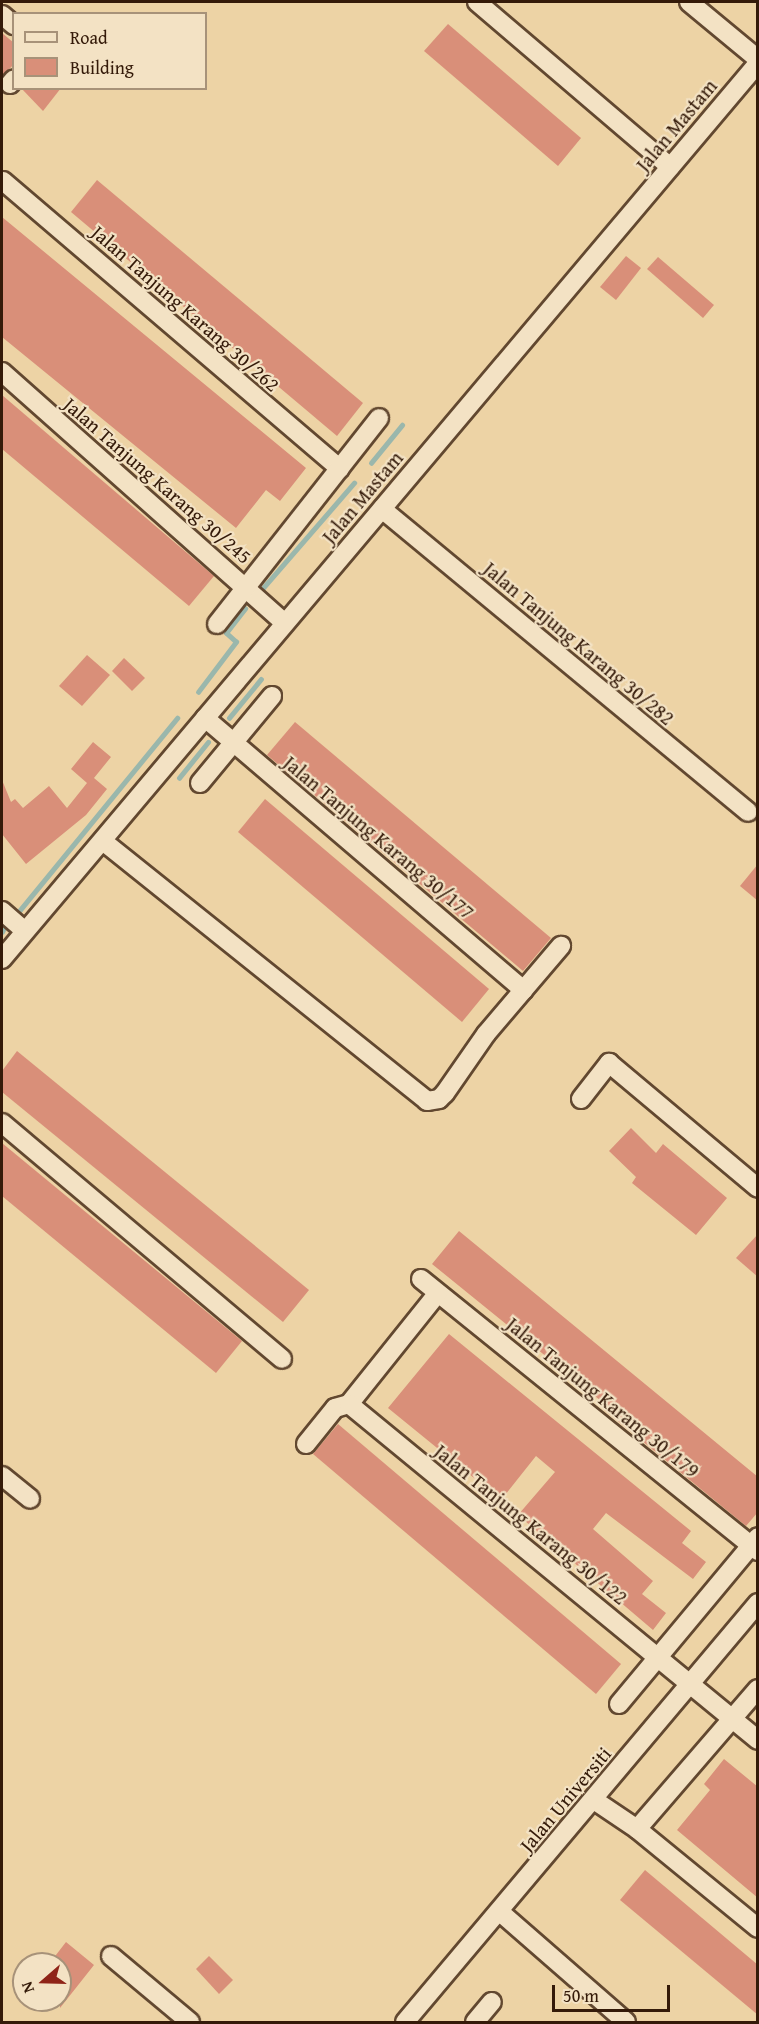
<!DOCTYPE html>
<style>
body{margin:0}
#map{position:relative;width:759px;height:2024px;overflow:hidden;background:#edd3a5;font-family:"Gentium Book Plus",serif}
div>[style]{position:absolute}
.stream>*{height:4.5px;margin:-2.25px;padding:0 2.25px;transform-origin:2.25px;border-radius:2.25px;background:#9ab7ac}
.building>*{inset:0;background:#d98f79}
.roads{filter:drop-shadow(2px 0 #624830) drop-shadow(-2px 0 #624830) drop-shadow(0 2px #624830) drop-shadow(0 -2px #624830)}
.minor>*{height:18px;margin:-9px;padding:0 9px;transform-origin:9px;border-radius:9px;background:#f3e2c4}
span{translate:-50% -50%;white-space:nowrap;text-align:center;line-height:1.15;-webkit-text-stroke:4.5px #f3e2c4;paint-order:stroke}
.street-label{font-size:20px;color:#341a09}
.frame{position:absolute;inset:0;border:3px solid #341a09;pointer-events:none}
.legend{position:absolute;left:12px;top:12px;width:195px;height:78px;box-sizing:border-box;background:#f3e2c4;border:2px solid #a79279;margin:0;padding:8px 10px;list-style:none;font-size:18px;color:#341a09}
.legend li{display:flex;align-items:center;gap:12px;height:30px}
.legend b{width:30px;border:2px solid #a79279}
.north{position:absolute;left:12px;top:1952px;width:60px;height:60px;box-sizing:border-box;background:#f3e2c4;border:2px solid #a79279;border-radius:50%;rotate:250deg;font-size:16px;font-weight:700;line-height:24px;text-align:center;color:#341a09}
.north::after{content:'';display:block;margin:auto;width:21px;height:27px;background:#8f2418;clip-path:polygon(50% 0,100% 100%,50% 72%,0 100%)}
.scale{position:absolute;left:552px;top:1985px;width:118px;height:27px;box-sizing:border-box;border:3px solid #341a09;border-top:0;padding-left:8px;font-size:18px;line-height:21px;white-space:nowrap;color:#341a09;-webkit-text-stroke:4px #f3e2c4;paint-order:stroke}
</style>
<div id="map">
<div class="stream">
<i style="left:371px;top:463px;width:49px;rotate:-50.8deg"></i>
<i style="left:263px;top:588px;width:139px;rotate:-49.1deg"></i>
<i style="left:198px;top:692px;width:63px;rotate:-52.8deg"></i>
<i style="left:236px;top:642px;width:13px;rotate:-138deg"></i>
<i style="left:226px;top:633px;width:31px;rotate:-52deg"></i>
<i style="left:229px;top:718px;width:50px;rotate:-50.6deg"></i>
<i style="left:179px;top:778px;width:46px;rotate:-51.1deg"></i>
<i style="left:20px;top:910px;width:248px;rotate:-50.7deg"></i>
<i style="left:2px;top:932px;width:2px;rotate:-63deg"></i>
</div>
<div class="building">
<i style="clip-path:polygon(448px 24px,581px 138px,558px 166px,424px 51px)"></i>
<i style="clip-path:polygon(2px 33px,14px 43px,14px 64px,2px 77px)"></i>
<i style="clip-path:polygon(21px 88px,61px 88px,43px 111px)"></i>
<i style="clip-path:polygon(97px 180px,363px 403px,337px 436px,71px 212px)"></i>
<i style="clip-path:polygon(2px 217px,306px 468px,280px 501px,266px 490px,236px 528px,2px 337px)"></i>
<i style="clip-path:polygon(626px 256px,641px 268px,616px 300px,600px 287px)"></i>
<i style="clip-path:polygon(658px 257px,714px 305px,703px 318px,647px 269px)"></i>
<i style="clip-path:polygon(2px 395px,214px 576px,189px 606px,2px 449px)"></i>
<i style="clip-path:polygon(87px 655px,110px 675px,82px 706px,59px 686px)"></i>
<i style="clip-path:polygon(124px 658px,145px 678px,132px 691px,112px 671px)"></i>
<i style="clip-path:polygon(295px 722px,551px 938px,523px 971px,267px 755px)"></i>
<i style="clip-path:polygon(93px 742px,111px 757px,94px 778px,107px 789px,86px 815px,26px 864px,2px 834px,2px 780px,11px 802px,15px 799px,23px 808px,49px 786px,67px 808px,87px 783px,71px 769px)"></i>
<i style="clip-path:polygon(265px 799px,489px 989px,462px 1022px,238px 832px)"></i>
<i style="clip-path:polygon(758px 864px,758px 901px,740px 886px)"></i>
<i style="clip-path:polygon(17px 1051px,309px 1290px,283px 1322px,2px 1092px,2px 1071px)"></i>
<i style="clip-path:polygon(631px 1128px,656px 1153px,663px 1144px,727px 1198px,696px 1235px,632px 1183px,636px 1177px,609px 1151px)"></i>
<i style="clip-path:polygon(2px 1143px,242px 1341px,216px 1373px,2px 1196px)"></i>
<i style="clip-path:polygon(459px 1231px,758px 1477px,758px 1512px,746px 1526px,603px 1409px,606px 1405px,432px 1264px)"></i>
<i style="clip-path:polygon(758px 1234px,758px 1277px,736px 1258px)"></i>
<i style="clip-path:polygon(449px 1334px,691px 1531px,682px 1543px,706px 1562px,693px 1579px,606px 1513px,593px 1529px,653px 1581px,642px 1594px,666px 1613px,653px 1630px,518px 1515px,555px 1472px,536px 1456px,501px 1500px,388px 1408px)"></i>
<i style="clip-path:polygon(338px 1424px,621px 1664px,596px 1694px,313px 1454px)"></i>
<i style="clip-path:polygon(724px 1759px,758px 1787px,758px 1898px,677px 1830px,710px 1790px,704px 1784px)"></i>
<i style="clip-path:polygon(645px 1870px,758px 1965px,758px 2015px,620px 1900px)"></i>
<i style="clip-path:polygon(66px 1942px,94px 1965px,60px 2008px,60px 1964px,49px 1964px)"></i>
<i style="clip-path:polygon(209px 1956px,233px 1980px,219px 1994px,196px 1969px)"></i>
</div>
<div class="roads">
<div class="minor">
<i style="left:477px;top:2px;width:254px;rotate:40.5deg"></i>
<i style="left:689px;top:2px;width:89px;rotate:39.6deg"></i>
<i style="left:2px;top:15px;width:16px;rotate:40deg"></i>
<i style="left:10px;top:84px;width:6px;rotate:-51deg"></i>
<i style="left:3px;top:181px;width:443px;rotate:40.5deg"></i>
<i style="left:2px;top:372px;width:378px;rotate:41.6deg"></i>
<i style="left:382px;top:509px;width:475px;rotate:39.6deg"></i>
<i style="left:217px;top:624px;width:262px;rotate:-51.8deg"></i>
<i style="left:205px;top:718px;width:419px;rotate:40.5deg"></i>
<i style="left:200px;top:783px;width:113px;rotate:-50.4deg"></i>
<i style="left:104px;top:842px;width:414px;rotate:38.7deg"></i>
<i style="left:427px;top:1101px;width:12px;rotate:-9deg"></i>
<i style="left:439px;top:1099px;width:8px;rotate:-45deg"></i>
<i style="left:445px;top:1093px;width:72px;rotate:-55.2deg"></i>
<i style="left:486px;top:1034px;width:116px;rotate:-49.6deg"></i>
<i style="left:2px;top:911px;width:30px;rotate:41deg"></i>
<i style="left:2px;top:959px;width:1172px;rotate:-49.84deg"></i>
<i style="left:581px;top:1099px;width:46px;rotate:-52.1deg"></i>
<i style="left:609px;top:1063px;width:194px;rotate:40deg"></i>
<i style="left:2px;top:1123px;width:366px;rotate:40.1deg"></i>
<i style="left:421px;top:1279px;width:433px;rotate:38.9deg"></i>
<i style="left:349px;top:1404px;width:142px;rotate:-51.3deg"></i>
<i style="left:306px;top:1444px;width:46px;rotate:-51.1deg"></i>
<i style="left:335px;top:1408px;width:15px;rotate:-16deg"></i>
<i style="left:349px;top:1404px;width:529px;rotate:39.4deg"></i>
<i style="left:2px;top:1476px;width:36px;rotate:39deg"></i>
<i style="left:619px;top:1704px;width:217px;rotate:-50.2deg"></i>
<i style="left:594px;top:1800px;width:52px;rotate:34deg"></i>
<i style="left:637px;top:1829px;width:156px;rotate:39.3deg"></i>
<i style="left:637px;top:1829px;width:185px;rotate:-49.2deg"></i>
<i style="left:500px;top:1912px;width:167px;rotate:41.1deg"></i>
<i style="left:111px;top:1956px;width:103px;rotate:39.9deg"></i>
<i style="left:405px;top:2022px;width:548px;rotate:-49.89deg"></i>
<i style="left:475px;top:2022px;width:26px;rotate:-50deg"></i>
</div>
</div>
<div class="street-label">
<span style="left:676px;top:125px;rotate:-50deg">Jalan Mastam</span>
<span style="left:186px;top:308px;rotate:41deg">Jalan Tanjung Karang 30/262</span>
<span style="left:158px;top:480px;rotate:41deg">Jalan Tanjung Karang 30/245</span>
<span style="left:362px;top:497px;rotate:-50deg">Jalan Mastam</span>
<span style="left:579px;top:643px;rotate:40deg">Jalan Tanjung Karang 30/282</span>
<span style="left:379px;top:837px;rotate:40deg">Jalan Tanjung Karang 30/177</span>
<span style="left:603px;top:1397px;rotate:39deg">Jalan Tanjung Karang 30/179</span>
<span style="left:531px;top:1524px;rotate:39deg">Jalan Tanjung Karang 30/122</span>
<span style="left:565px;top:1799px;rotate:-50deg">Jalan Universiti</span>
</div>
<div class="frame"></div>
<ul class="legend">
<li><b style="height:8px;background:#f3e2c4"></b>Road</li>
<li><b style="height:16px;background:#d98f79"></b>Building</li>
</ul>
<div class="north">N</div>
<div class="scale">50 m</div>
</div>
